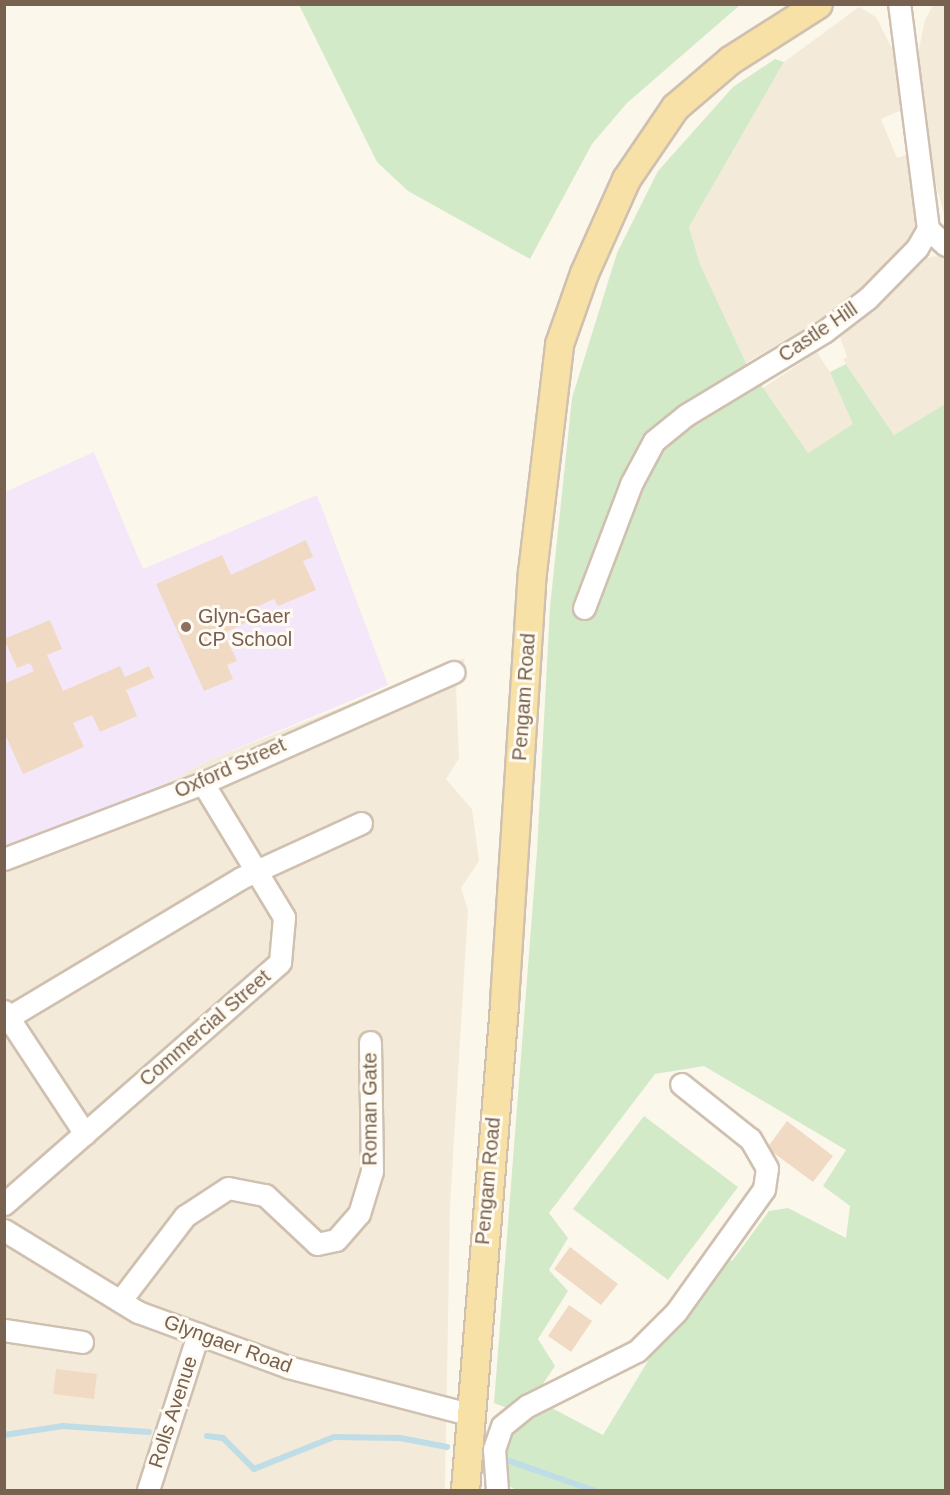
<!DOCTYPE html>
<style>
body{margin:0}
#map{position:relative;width:950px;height:1495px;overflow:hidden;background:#fcf7eb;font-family:Helvetica,sans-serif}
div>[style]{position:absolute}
.residential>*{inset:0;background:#f4ead9}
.education>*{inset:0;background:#f4e7f9}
.green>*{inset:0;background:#d3eac9}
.stream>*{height:6px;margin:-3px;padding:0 3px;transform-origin:3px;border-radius:3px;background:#bfdde6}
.building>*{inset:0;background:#f1dac3}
.roads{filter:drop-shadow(2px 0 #cfc0b0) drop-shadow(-2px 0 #cfc0b0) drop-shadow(0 2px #cfc0b0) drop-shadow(0 -2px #cfc0b0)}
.minor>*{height:21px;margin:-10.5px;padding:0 10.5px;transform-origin:10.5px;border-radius:10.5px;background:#fff}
.major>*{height:27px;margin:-13.5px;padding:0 13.5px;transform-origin:13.5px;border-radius:13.5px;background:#f8e1a6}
.dots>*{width:16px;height:16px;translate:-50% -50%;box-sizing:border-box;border:3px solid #fffbf2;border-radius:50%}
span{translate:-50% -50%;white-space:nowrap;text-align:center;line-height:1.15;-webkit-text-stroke:6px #fffbf2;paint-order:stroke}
.street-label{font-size:20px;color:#78614e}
.education-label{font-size:20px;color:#785e54}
.left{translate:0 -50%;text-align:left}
.frame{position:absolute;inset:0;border:6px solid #78614e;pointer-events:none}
</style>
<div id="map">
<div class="residential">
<i style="clip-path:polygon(933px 5px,945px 5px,945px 217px,924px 143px,915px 68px,925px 20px)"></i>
<i style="clip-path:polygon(859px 7px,876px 17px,900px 64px,904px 109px,881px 119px,897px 158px,911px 153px,918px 219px,912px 240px,842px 307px,746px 363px,700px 264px,689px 227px,784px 62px)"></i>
<i style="clip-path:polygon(936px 256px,945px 259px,945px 404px,894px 435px,843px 359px,847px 357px,839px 334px,926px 258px)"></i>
<i style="clip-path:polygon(817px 352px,841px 390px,854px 424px,808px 453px,763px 388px)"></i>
<i style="clip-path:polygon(465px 658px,456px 690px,459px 758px,446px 779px,472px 809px,479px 861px,461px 888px,468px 910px,450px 1206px,445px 1490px,5px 1490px,5px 845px,154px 790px,207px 761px)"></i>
</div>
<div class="education">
<i style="clip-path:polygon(94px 452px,143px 569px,317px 495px,388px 685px,207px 761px,154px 790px,5px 845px,5px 492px)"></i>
</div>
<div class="green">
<i style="clip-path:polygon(299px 5px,740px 5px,627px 103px,592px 144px,530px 259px,408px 191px,377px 162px)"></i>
<i style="clip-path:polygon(775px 59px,784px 62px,689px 227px,700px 264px,746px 363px,808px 453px,853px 424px,830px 372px,846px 364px,894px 435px,945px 404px,945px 1490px,516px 1490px,509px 1486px,502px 1463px,509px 1434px,532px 1412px,548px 1406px,603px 1435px,662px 1338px,721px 1256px,732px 1261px,769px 1211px,788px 1208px,846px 1238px,850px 1206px,823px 1186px,846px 1150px,704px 1066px,655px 1074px,549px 1213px,568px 1238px,549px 1270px,568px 1291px,538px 1339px,555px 1366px,536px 1394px,507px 1408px,494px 1403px,537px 851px,550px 607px,572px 398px,617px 253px,658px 171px,733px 87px)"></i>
<i style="clip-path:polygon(644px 1116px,738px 1187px,668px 1280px,573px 1209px)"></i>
</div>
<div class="stream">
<i style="left:4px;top:1435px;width:60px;rotate:-8.7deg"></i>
<i style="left:63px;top:1426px;width:86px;rotate:4deg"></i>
<i style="left:207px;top:1436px;width:16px;rotate:7deg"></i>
<i style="left:223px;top:1438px;width:44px;rotate:45deg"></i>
<i style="left:254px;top:1469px;width:86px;rotate:-21.8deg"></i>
<i style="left:334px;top:1437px;width:66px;rotate:0.9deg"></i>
<i style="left:400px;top:1438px;width:48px;rotate:10.8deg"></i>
<i style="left:498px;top:1457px;width:101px;rotate:19.2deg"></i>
</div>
<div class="building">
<i style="clip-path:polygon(306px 540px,313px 557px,303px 561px,316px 590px,278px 606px,274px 599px,243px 613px,247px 622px,224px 633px,237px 661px,227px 665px,233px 679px,204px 691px,156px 584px,222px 555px,231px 575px)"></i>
<i style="clip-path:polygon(50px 620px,62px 649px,47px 655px,63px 691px,120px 666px,125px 677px,149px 666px,154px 678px,126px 690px,137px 716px,100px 732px,92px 715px,73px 723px,84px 747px,23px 774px,4px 732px,4px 684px,34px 671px,30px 663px,17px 668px,4px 639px)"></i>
<i style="clip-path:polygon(787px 1121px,833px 1156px,813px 1182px,767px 1148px)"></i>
<i style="clip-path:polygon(570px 1247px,618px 1284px,601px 1305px,554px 1269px)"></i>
<i style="clip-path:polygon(569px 1305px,592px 1321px,571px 1352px,548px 1336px)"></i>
<i style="clip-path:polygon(56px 1369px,97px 1374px,94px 1399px,53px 1394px)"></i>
</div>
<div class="roads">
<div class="minor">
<i style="left:928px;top:229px;width:24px;rotate:42deg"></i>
<i style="left:584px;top:608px;width:133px;rotate:-69.2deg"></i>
<i style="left:631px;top:484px;width:49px;rotate:-61.9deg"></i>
<i style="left:654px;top:441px;width:41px;rotate:-39.1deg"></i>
<i style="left:686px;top:415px;width:162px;rotate:-31.1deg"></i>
<i style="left:825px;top:331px;width:54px;rotate:-37.5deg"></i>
<i style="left:868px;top:298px;width:70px;rotate:-45.6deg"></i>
<i style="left:917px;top:248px;width:22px;rotate:-60deg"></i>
<i style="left:928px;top:229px;width:227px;rotate:-97.3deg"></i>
<i style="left:4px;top:859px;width:213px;rotate:-20.9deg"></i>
<i style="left:203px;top:783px;width:274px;rotate:-23.9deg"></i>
<i style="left:4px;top:1011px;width:147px;rotate:56.6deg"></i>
<i style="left:9px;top:1017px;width:270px;rotate:-30.9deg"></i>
<i style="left:241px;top:878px;width:132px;rotate:-24.6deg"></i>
<i style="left:4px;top:1204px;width:367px;rotate:-41.2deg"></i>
<i style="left:280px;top:962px;width:45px;rotate:-84.9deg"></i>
<i style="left:284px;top:917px;width:157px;rotate:-121.2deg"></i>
<i style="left:4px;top:1230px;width:157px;rotate:31.5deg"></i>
<i style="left:138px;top:1312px;width:160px;rotate:20.1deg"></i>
<i style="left:288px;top:1367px;width:187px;rotate:14.6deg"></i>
<i style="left:120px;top:1301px;width:107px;rotate:-52.6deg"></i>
<i style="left:185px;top:1216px;width:51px;rotate:-33.1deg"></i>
<i style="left:228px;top:1188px;width:38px;rotate:11deg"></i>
<i style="left:265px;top:1195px;width:71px;rotate:43.3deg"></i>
<i style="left:317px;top:1244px;width:19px;rotate:-12deg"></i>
<i style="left:336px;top:1240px;width:35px;rotate:-49deg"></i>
<i style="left:359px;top:1214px;width:45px;rotate:-73.2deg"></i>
<i style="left:372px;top:1171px;width:129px;rotate:-90.9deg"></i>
<i style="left:4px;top:1330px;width:79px;rotate:8.7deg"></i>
<i style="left:148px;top:1490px;width:164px;rotate:-72.2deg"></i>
<i style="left:497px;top:1490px;width:41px;rotate:-94.2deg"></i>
<i style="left:494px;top:1449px;width:24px;rotate:-71deg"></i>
<i style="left:502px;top:1426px;width:32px;rotate:-39deg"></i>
<i style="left:527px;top:1406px;width:123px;rotate:-26.6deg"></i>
<i style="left:637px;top:1351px;width:55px;rotate:-45deg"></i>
<i style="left:676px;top:1312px;width:151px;rotate:-54.4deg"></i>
<i style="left:764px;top:1189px;width:21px;rotate:-82deg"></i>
<i style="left:767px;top:1168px;width:34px;rotate:-120deg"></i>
<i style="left:750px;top:1139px;width:88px;rotate:-141.4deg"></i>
</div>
<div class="major">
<i style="left:465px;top:1490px;width:490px;rotate:-85.4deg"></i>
<i style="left:504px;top:1002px;width:431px;rotate:-86.3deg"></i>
<i style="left:532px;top:572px;width:230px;rotate:-83.2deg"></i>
<i style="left:559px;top:344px;width:75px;rotate:-70.6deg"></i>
<i style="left:584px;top:273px;width:103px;rotate:-65.9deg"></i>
<i style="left:626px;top:179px;width:87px;rotate:-55.8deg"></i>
<i style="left:675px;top:107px;width:72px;rotate:-40.5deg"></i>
<i style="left:730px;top:60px;width:104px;rotate:-32.5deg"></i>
</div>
</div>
<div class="dots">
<i style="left:186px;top:627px;background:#8d6e63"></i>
</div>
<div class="street-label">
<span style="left:818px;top:332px;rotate:-34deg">Castle Hill</span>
<span style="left:524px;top:697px;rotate:-86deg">Pengam Road</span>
<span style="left:230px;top:768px;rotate:-24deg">Oxford Street</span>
<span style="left:205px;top:1028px;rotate:-41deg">Commercial Street</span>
<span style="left:370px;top:1109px;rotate:-90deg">Roman Gate</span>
<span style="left:488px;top:1181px;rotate:-85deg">Pengam Road</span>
<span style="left:228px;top:1344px;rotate:20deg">Glyngaer Road</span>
<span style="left:173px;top:1412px;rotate:-72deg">Rolls Avenue</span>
</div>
<div class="education-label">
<span class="left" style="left:198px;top:628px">Glyn-Gaer<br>CP School</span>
</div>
<div class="frame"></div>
</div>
